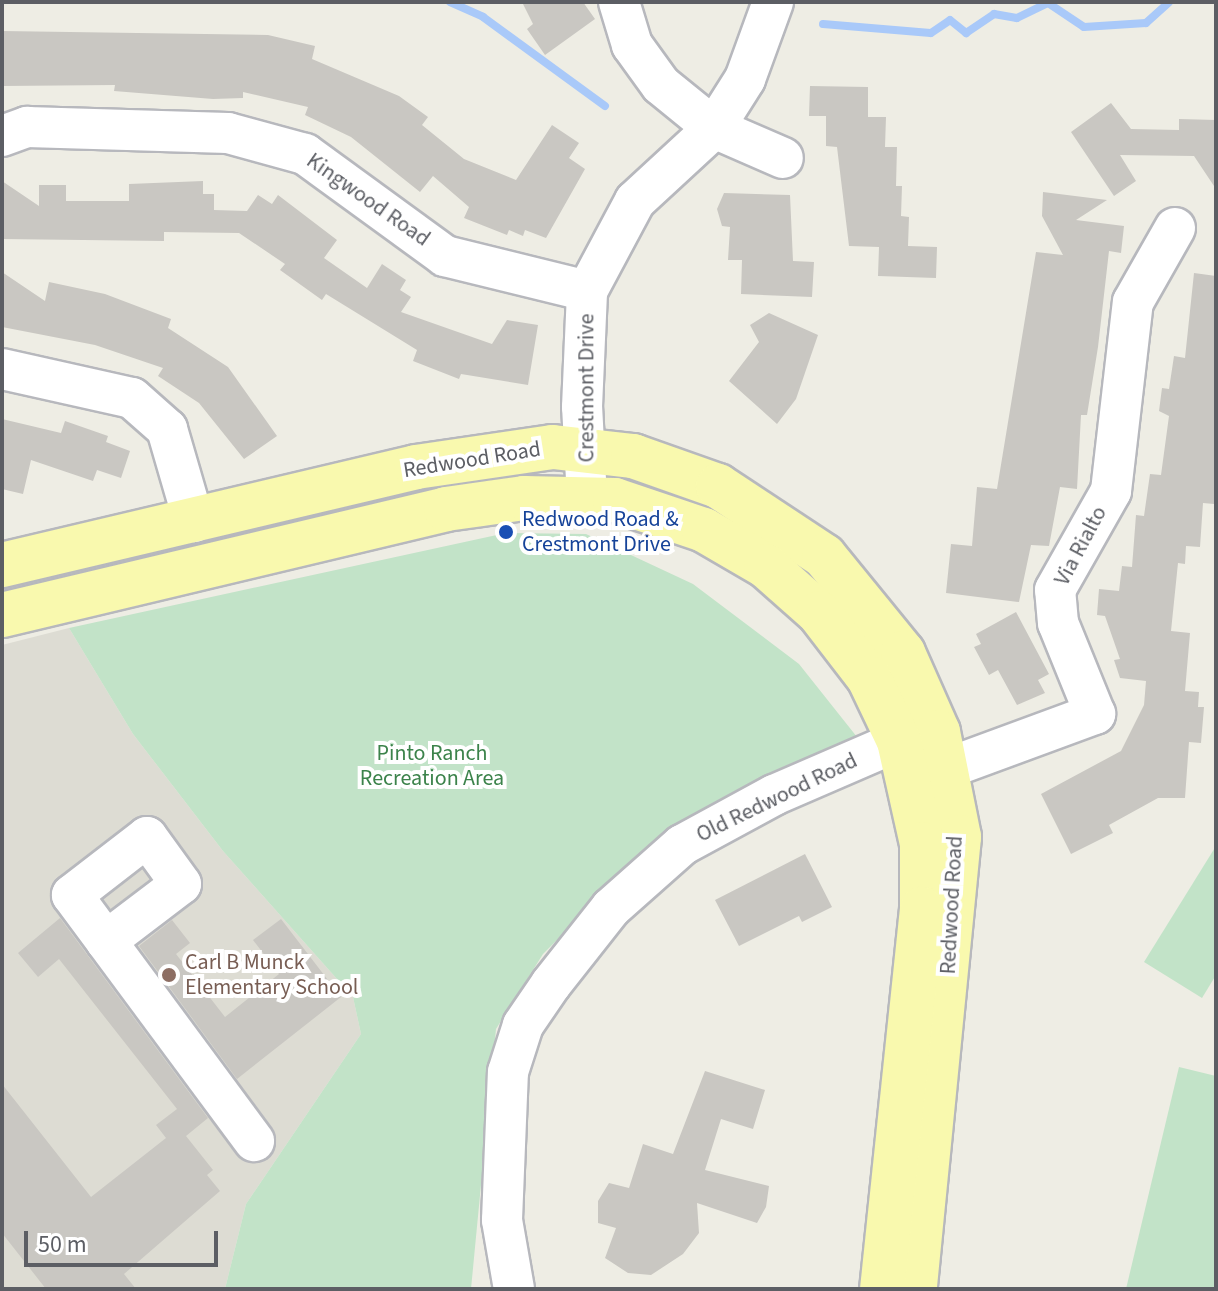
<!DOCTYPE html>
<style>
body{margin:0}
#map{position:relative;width:1218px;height:1291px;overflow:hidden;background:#eeede4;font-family:"Source Sans 3",sans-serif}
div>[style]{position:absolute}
.education>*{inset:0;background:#dddcd3}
.green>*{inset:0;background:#c2e3c8}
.stream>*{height:8px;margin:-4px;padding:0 4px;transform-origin:4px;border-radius:4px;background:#a9c9f9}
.building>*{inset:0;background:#c9c7c2}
.roads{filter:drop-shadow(2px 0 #b7b8bd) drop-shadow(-2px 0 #b7b8bd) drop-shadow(0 2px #b7b8bd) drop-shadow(0 -2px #b7b8bd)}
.minor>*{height:40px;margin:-20px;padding:0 20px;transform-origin:20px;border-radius:20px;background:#fff}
.major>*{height:44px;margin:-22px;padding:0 22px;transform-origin:22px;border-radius:22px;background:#f9f9ae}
.dots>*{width:22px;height:22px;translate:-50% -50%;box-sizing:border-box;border:4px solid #fff;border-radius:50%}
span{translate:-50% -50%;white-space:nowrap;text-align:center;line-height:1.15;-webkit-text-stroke:8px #fff;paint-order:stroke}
.street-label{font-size:22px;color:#5c5e64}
.transit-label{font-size:22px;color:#164399}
.left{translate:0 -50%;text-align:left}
.park-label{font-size:22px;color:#3c834b}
.education-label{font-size:22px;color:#785e54}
.frame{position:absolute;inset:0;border:4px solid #5c5e64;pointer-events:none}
.scale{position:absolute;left:24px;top:1231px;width:194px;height:36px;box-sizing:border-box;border:4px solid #5c5e64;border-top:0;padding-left:10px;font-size:24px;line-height:28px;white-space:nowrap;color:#5c5e64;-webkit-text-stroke:6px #fff;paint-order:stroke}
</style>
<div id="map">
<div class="education">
<i style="clip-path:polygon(69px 628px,133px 734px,223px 851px,353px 997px,361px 1034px,246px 1204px,225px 1289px,2px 1289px,2px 645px)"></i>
</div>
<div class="green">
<i style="clip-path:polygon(506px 533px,586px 534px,693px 584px,799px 664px,857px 737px,668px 829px,543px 954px,496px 1029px,471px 1289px,225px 1289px,246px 1204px,361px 1034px,353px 997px,223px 851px,133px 734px,69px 628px)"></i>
<i style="clip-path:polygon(1216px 846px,1216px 975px,1202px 998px,1144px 962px)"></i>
<i style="clip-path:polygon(1179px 1067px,1216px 1076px,1216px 1289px,1126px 1289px)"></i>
</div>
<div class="stream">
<i style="left:450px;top:2px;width:36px;rotate:24deg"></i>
<i style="left:483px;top:17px;width:151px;rotate:36.1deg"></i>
<i style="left:823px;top:24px;width:108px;rotate:4.8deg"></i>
<i style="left:931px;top:33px;width:23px;rotate:-34deg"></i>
<i style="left:950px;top:20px;width:21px;rotate:39deg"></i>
<i style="left:966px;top:33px;width:34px;rotate:-34deg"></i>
<i style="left:994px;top:14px;width:23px;rotate:10deg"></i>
<i style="left:1017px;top:18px;width:34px;rotate:-26deg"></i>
<i style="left:1048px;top:3px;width:43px;rotate:33.7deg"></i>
<i style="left:1084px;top:27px;width:62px;rotate:-3.7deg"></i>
<i style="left:1146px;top:23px;width:31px;rotate:-42deg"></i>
</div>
<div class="building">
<i style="clip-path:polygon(522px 2px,583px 2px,595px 19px,545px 55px,527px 29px,533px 24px)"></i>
<i style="clip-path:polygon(2px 31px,268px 35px,315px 46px,312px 59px,399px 96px,428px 117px,422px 125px,464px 159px,516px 180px,552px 125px,579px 143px,569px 158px,585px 169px,546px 238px,525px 230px,523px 236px,509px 230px,507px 235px,464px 218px,469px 207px,433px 176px,420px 192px,351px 137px,305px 115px,308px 107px,243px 92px,243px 98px,213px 99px,114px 91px,115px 85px,2px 86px)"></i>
<i style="clip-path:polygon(810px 86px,868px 87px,868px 117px,886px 117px,885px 147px,897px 147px,896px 186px,902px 186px,901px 216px,909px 217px,908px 246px,937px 247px,936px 278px,878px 276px,879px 247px,849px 246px,837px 147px,826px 146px,826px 116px,809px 116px)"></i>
<i style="clip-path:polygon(1111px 103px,1131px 129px,1179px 130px,1179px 119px,1216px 120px,1216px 189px,1194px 156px,1120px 155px,1136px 181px,1114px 196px,1071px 132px)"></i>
<i style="clip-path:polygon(2px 181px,39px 206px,39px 185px,66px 185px,66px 201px,129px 201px,129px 184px,203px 181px,203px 194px,214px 194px,214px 210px,247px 211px,258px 195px,272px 204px,278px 195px,337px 240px,324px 258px,367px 288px,382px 264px,406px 280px,400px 290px,411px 297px,401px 312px,492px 344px,507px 320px,538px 325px,528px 385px,461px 374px,459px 379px,413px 361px,417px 350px,326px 294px,322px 300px,280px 270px,285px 264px,239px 233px,164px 232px,164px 241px,2px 239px)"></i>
<i style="clip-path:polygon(1043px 192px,1107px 200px,1076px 220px,1124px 226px,1121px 253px,1109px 251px,1098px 347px,1087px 415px,1081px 415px,1077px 489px,1060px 487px,1049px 546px,1031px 545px,1019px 602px,946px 593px,951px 544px,972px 546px,977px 487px,997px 489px,1036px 252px,1063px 255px,1042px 216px)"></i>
<i style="clip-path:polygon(724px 193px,790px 195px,793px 261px,814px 262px,812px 297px,741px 294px,742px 260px,728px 260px,730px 227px,722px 226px,717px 209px)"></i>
<i style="clip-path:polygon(2px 272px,45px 301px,49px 282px,105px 294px,171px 319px,168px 328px,228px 367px,277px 436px,244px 459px,199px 403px,158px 376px,163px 368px,95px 345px,2px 327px)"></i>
<i style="clip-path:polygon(1194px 273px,1216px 276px,1216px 488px,1214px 504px,1203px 503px,1200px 547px,1186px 546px,1185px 564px,1178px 563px,1171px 631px,1190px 633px,1185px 691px,1199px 692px,1198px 707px,1204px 707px,1201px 743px,1189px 742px,1185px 798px,1158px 798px,1109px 825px,1113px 833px,1071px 854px,1041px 794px,1121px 751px,1144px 705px,1146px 681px,1120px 678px,1114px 660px,1120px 659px,1105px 616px,1097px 615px,1099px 589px,1119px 591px,1122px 566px,1132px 567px,1136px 515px,1144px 516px,1150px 474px,1161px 475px,1169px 416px,1159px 411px,1162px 388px,1169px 389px,1174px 356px,1185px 358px)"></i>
<i style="clip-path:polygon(769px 313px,818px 335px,796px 399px,777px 424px,729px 381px,759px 342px,750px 325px)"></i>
<i style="clip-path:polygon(2px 419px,61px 433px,65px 421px,108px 436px,106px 442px,130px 451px,121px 478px,97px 470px,93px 481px,31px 460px,23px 494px,2px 489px)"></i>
<i style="clip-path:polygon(1016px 612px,1049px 674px,1038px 680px,1045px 693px,1017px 705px,998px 670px,989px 675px,974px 647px,981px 644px,976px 634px)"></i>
<i style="clip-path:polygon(805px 854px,832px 907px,802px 922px,799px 916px,739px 946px,715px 900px)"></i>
<i style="clip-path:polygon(60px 918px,208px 1118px,186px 1136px,213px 1170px,207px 1175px,220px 1191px,124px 1274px,136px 1289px,46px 1289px,2px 1233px,2px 1084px,91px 1197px,166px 1138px,156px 1125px,177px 1109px,59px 959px,38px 977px,18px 953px)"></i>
<i style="clip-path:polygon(281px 919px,341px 997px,237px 1079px,139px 946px,172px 920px,190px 943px,176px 954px,225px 1017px,279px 974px,253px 940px)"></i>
<i style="clip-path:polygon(705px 1071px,765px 1090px,753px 1129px,721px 1119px,705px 1170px,769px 1186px,766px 1207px,757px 1223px,697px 1203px,699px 1233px,683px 1254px,651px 1275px,628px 1273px,605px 1258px,616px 1228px,598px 1223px,598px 1201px,609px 1183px,629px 1188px,643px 1144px,673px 1154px)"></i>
</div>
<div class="roads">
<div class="minor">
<i style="left:619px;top:2px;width:45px;rotate:73.2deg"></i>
<i style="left:632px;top:45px;width:49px;rotate:54.1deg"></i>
<i style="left:661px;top:85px;width:68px;rotate:39.1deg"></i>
<i style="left:714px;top:128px;width:75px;rotate:23.5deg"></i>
<i style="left:2px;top:136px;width:27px;rotate:-20deg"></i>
<i style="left:27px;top:127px;width:201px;rotate:1.7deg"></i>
<i style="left:228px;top:133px;width:80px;rotate:15.3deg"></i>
<i style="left:305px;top:154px;width:173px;rotate:36.1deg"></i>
<i style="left:445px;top:256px;width:146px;rotate:13.8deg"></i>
<i style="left:2px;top:369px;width:133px;rotate:12.6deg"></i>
<i style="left:132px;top:398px;width:47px;rotate:41.5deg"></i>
<i style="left:167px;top:429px;width:97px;rotate:73.8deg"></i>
<i style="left:587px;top:498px;width:91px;rotate:-93.1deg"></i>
<i style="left:582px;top:407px;width:116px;rotate:-87.5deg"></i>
<i style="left:587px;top:291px;width:102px;rotate:-61.9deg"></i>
<i style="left:635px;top:201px;width:108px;rotate:-42.7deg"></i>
<i style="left:714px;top:128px;width:58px;rotate:-57.7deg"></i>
<i style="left:745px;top:79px;width:82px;rotate:-70deg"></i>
<i style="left:948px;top:768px;width:157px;rotate:-20.2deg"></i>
<i style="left:1095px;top:714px;width:98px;rotate:-112.1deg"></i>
<i style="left:1058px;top:623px;width:33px;rotate:-95deg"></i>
<i style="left:1055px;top:590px;width:114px;rotate:-60.5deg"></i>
<i style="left:1111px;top:491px;width:190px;rotate:-83.4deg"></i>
<i style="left:1133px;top:302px;width:85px;rotate:-60.4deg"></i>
<i style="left:106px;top:941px;width:94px;rotate:-37.2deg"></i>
<i style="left:181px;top:884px;width:58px;rotate:-125.9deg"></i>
<i style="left:147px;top:837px;width:95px;rotate:142.3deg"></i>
<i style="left:72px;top:895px;width:57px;rotate:53.5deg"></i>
<i style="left:106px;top:941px;width:249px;rotate:53.5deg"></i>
<i style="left:514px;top:1289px;width:70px;rotate:-99.9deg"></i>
<i style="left:502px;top:1220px;width:148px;rotate:-87.7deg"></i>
<i style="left:508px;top:1072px;width:49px;rotate:-72.3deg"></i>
<i style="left:523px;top:1025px;width:50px;rotate:-55.7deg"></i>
<i style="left:551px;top:984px;width:97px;rotate:-51.7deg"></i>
<i style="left:611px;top:908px;width:95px;rotate:-41.6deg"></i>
<i style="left:682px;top:845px;width:105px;rotate:-28.5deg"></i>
<i style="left:774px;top:795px;width:136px;rotate:-23.4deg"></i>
</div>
<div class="major">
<i style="left:2px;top:565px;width:425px;rotate:-13.3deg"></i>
<i style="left:416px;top:467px;width:138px;rotate:-8.3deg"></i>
<i style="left:553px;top:447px;width:81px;rotate:6.4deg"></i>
<i style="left:633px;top:456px;width:90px;rotate:19.4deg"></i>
<i style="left:718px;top:486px;width:127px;rotate:33.4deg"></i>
<i style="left:824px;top:556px;width:125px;rotate:50.8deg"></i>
<i style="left:903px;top:653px;width:86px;rotate:66.1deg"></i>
<i style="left:938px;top:732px;width:107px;rotate:78.7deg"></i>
<i style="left:959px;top:837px;width:454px;rotate:95.6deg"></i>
<i style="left:2px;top:615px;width:456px;rotate:-13.4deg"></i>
<i style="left:446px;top:509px;width:79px;rotate:-8deg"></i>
<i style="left:524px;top:498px;width:91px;rotate:1.3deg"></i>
<i style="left:615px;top:500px;width:94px;rotate:18.6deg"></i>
<i style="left:704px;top:530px;width:72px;rotate:30.1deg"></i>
<i style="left:766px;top:566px;width:71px;rotate:41.6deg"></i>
<i style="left:819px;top:613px;width:82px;rotate:52.4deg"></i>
<i style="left:869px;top:678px;width:70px;rotate:64.5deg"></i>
<i style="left:899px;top:741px;width:106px;rotate:77.4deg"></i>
<i style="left:922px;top:844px;width:65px;rotate:90deg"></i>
<i style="left:922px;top:909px;width:382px;rotate:96deg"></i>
</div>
</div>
<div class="dots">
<i style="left:506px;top:532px;background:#1a4fb4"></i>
<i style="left:169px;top:975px;background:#8d6e63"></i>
</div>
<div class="street-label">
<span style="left:368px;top:200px;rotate:35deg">Kingwood Road</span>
<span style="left:587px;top:388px;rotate:-90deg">Crestmont Drive</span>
<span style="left:472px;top:460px;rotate:-9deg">Redwood Road</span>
<span style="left:1081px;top:546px;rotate:-62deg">Via Rialto</span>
<span style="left:777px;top:798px;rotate:-26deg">Old Redwood Road</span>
<span style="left:952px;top:905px;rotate:-87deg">Redwood Road</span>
</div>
<div class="transit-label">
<span class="left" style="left:522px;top:532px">Redwood Road &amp;<br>Crestmont Drive</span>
</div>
<div class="park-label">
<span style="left:432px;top:766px">Pinto Ranch<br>Recreation Area</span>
</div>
<div class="education-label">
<span class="left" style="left:185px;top:975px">Carl B Munck<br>Elementary School</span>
</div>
<div class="frame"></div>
<div class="scale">50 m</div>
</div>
